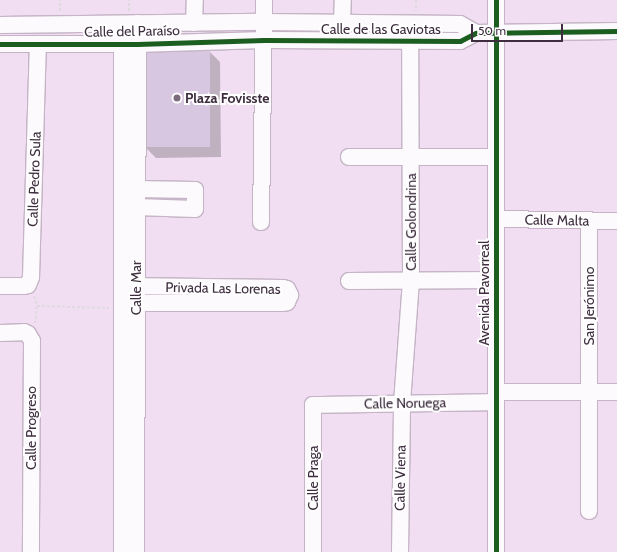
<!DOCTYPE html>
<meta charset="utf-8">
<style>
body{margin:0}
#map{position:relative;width:617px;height:552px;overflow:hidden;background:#f1def2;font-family:Cabin,sans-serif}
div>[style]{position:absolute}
.shadow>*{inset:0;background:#0003}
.building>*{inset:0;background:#d7c7e0}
.path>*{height:2px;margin-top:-1px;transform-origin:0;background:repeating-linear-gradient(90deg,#e0dae0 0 3px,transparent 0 5px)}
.roads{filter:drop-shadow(1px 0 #c4b4c5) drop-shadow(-1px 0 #c4b4c5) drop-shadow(0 1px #c4b4c5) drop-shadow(0 -1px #c4b4c5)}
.minor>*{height:16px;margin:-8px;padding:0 8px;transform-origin:8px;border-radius:8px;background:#fdfafd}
.cycleway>*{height:5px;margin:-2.5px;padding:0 2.5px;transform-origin:2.5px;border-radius:2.5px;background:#1b5e20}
.dots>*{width:11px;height:11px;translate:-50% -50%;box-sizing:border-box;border:2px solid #fff;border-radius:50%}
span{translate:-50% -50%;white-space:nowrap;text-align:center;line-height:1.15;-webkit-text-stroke:4px #fff;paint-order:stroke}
.street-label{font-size:14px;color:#3e2e3f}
.poi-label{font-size:14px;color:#3e2e3f;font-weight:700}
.left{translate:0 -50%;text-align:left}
.scale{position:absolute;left:471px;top:24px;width:92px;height:18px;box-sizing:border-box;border:2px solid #3e2e3f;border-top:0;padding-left:5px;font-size:12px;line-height:14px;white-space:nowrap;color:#3e2e3f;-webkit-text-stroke:3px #fff;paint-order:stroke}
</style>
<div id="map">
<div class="shadow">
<i style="clip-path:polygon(209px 51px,220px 62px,221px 157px,156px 158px,145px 147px)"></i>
</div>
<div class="building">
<i style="clip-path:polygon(143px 50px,210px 50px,210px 147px,144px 147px)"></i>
</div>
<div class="path">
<i style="left:416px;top:0;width:11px;rotate:90deg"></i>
<i style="left:60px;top:11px;width:11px;rotate:-90deg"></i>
<i style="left:129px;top:11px;width:11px;rotate:-90deg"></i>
<i style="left:34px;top:296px;width:10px;rotate:73deg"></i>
<i style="left:37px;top:306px;width:17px;rotate:97deg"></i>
<i style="left:37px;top:306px;width:72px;rotate:1.6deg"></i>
</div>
<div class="roads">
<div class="minor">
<i style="left:496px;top:0;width:552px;rotate:90deg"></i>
<i style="left:194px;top:23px;width:23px;rotate:-88deg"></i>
<i style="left:342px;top:23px;width:23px;rotate:-88deg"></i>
<i style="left:122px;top:24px;width:528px;rotate:90deg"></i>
<i style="left:0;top:25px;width:263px;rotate:-0.7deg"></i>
<i style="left:263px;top:22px;width:197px;rotate:0.6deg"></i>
<i style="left:460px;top:24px;width:18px;rotate:29deg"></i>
<i style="left:0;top:44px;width:137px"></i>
<i style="left:137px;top:44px;width:127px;rotate:-1.8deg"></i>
<i style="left:264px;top:40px;width:196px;rotate:0.3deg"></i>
<i style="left:460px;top:41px;width:18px;rotate:-27deg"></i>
<i style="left:476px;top:33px;width:141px;rotate:-0.8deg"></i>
<i style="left:349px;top:157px;width:147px"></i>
<i style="left:136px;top:189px;width:59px;rotate:1deg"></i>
<i style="left:195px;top:190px;width:19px;rotate:90deg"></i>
<i style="left:195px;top:209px;width:59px;rotate:-178.1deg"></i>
<i style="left:496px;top:219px;width:121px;rotate:0.9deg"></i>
<i style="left:589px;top:220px;width:291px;rotate:90deg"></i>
<i style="left:261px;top:222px;width:222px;rotate:-89.2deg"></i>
<i style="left:349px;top:281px;width:147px;rotate:-0.4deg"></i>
<i style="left:0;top:286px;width:24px"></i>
<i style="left:24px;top:286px;width:4px;rotate:-14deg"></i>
<i style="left:28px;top:285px;width:9px;rotate:-69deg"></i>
<i style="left:31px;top:277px;width:233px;rotate:-88.3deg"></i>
<i style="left:126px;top:286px;width:157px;rotate:0.7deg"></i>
<i style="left:283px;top:288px;width:4px;rotate:14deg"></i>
<i style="left:287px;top:289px;width:7px;rotate:63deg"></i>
<i style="left:290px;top:295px;width:8px;rotate:113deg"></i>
<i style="left:287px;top:302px;width:5px;rotate:169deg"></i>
<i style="left:282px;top:303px;width:155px;rotate:180deg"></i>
<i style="left:0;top:333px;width:24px;rotate:-2deg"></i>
<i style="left:24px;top:332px;width:4px;rotate:27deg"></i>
<i style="left:28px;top:334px;width:8px;rotate:60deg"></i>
<i style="left:32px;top:341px;width:211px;rotate:90.3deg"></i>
<i style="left:497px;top:392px;width:120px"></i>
<i style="left:136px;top:552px;width:529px;rotate:-89.78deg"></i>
<i style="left:313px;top:552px;width:147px;rotate:-90deg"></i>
<i style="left:313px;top:405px;width:183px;rotate:-0.9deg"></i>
<i style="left:400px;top:552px;width:149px;rotate:-89.2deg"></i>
<i style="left:402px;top:403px;width:123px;rotate:-85.8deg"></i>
<i style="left:411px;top:280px;width:239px;rotate:-90.2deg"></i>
</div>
</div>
<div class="cycleway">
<i style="left:496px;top:0;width:552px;rotate:90deg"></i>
<i style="left:0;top:44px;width:137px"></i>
<i style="left:137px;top:44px;width:127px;rotate:-1.8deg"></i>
<i style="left:264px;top:40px;width:196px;rotate:0.3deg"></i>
<i style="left:460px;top:41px;width:18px;rotate:-27deg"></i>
<i style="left:476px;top:33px;width:141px;rotate:-0.8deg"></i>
</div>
<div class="dots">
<i style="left:177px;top:98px;background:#7d6c7e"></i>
</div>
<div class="street-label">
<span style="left:381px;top:29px">Calle de las Gaviotas</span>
<span style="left:132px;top:31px;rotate:-1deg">Calle del Paraíso</span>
<span style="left:34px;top:179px;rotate:-88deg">Calle Pedro Sula</span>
<span style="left:557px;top:220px;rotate:1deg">Calle Malta</span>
<span style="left:411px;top:222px;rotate:-90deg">Calle Golondrina</span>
<span style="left:136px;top:288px;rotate:-90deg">Calle Mar</span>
<span style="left:223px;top:288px;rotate:1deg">Privada Las Lorenas</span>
<span style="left:484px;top:293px;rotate:-90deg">Avenida Pavorreal</span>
<span style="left:589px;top:306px;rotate:-90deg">San Jerónimo</span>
<span style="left:405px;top:403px;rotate:-1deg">Calle Noruega</span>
<span style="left:31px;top:428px;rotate:-90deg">Calle Progreso</span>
<span style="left:313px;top:478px;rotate:-90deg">Calle Praga</span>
<span style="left:400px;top:478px;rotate:-89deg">Calle Viena</span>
</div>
<div class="poi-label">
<span class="left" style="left:185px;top:98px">Plaza Fovisste</span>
</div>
<div class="scale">50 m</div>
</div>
